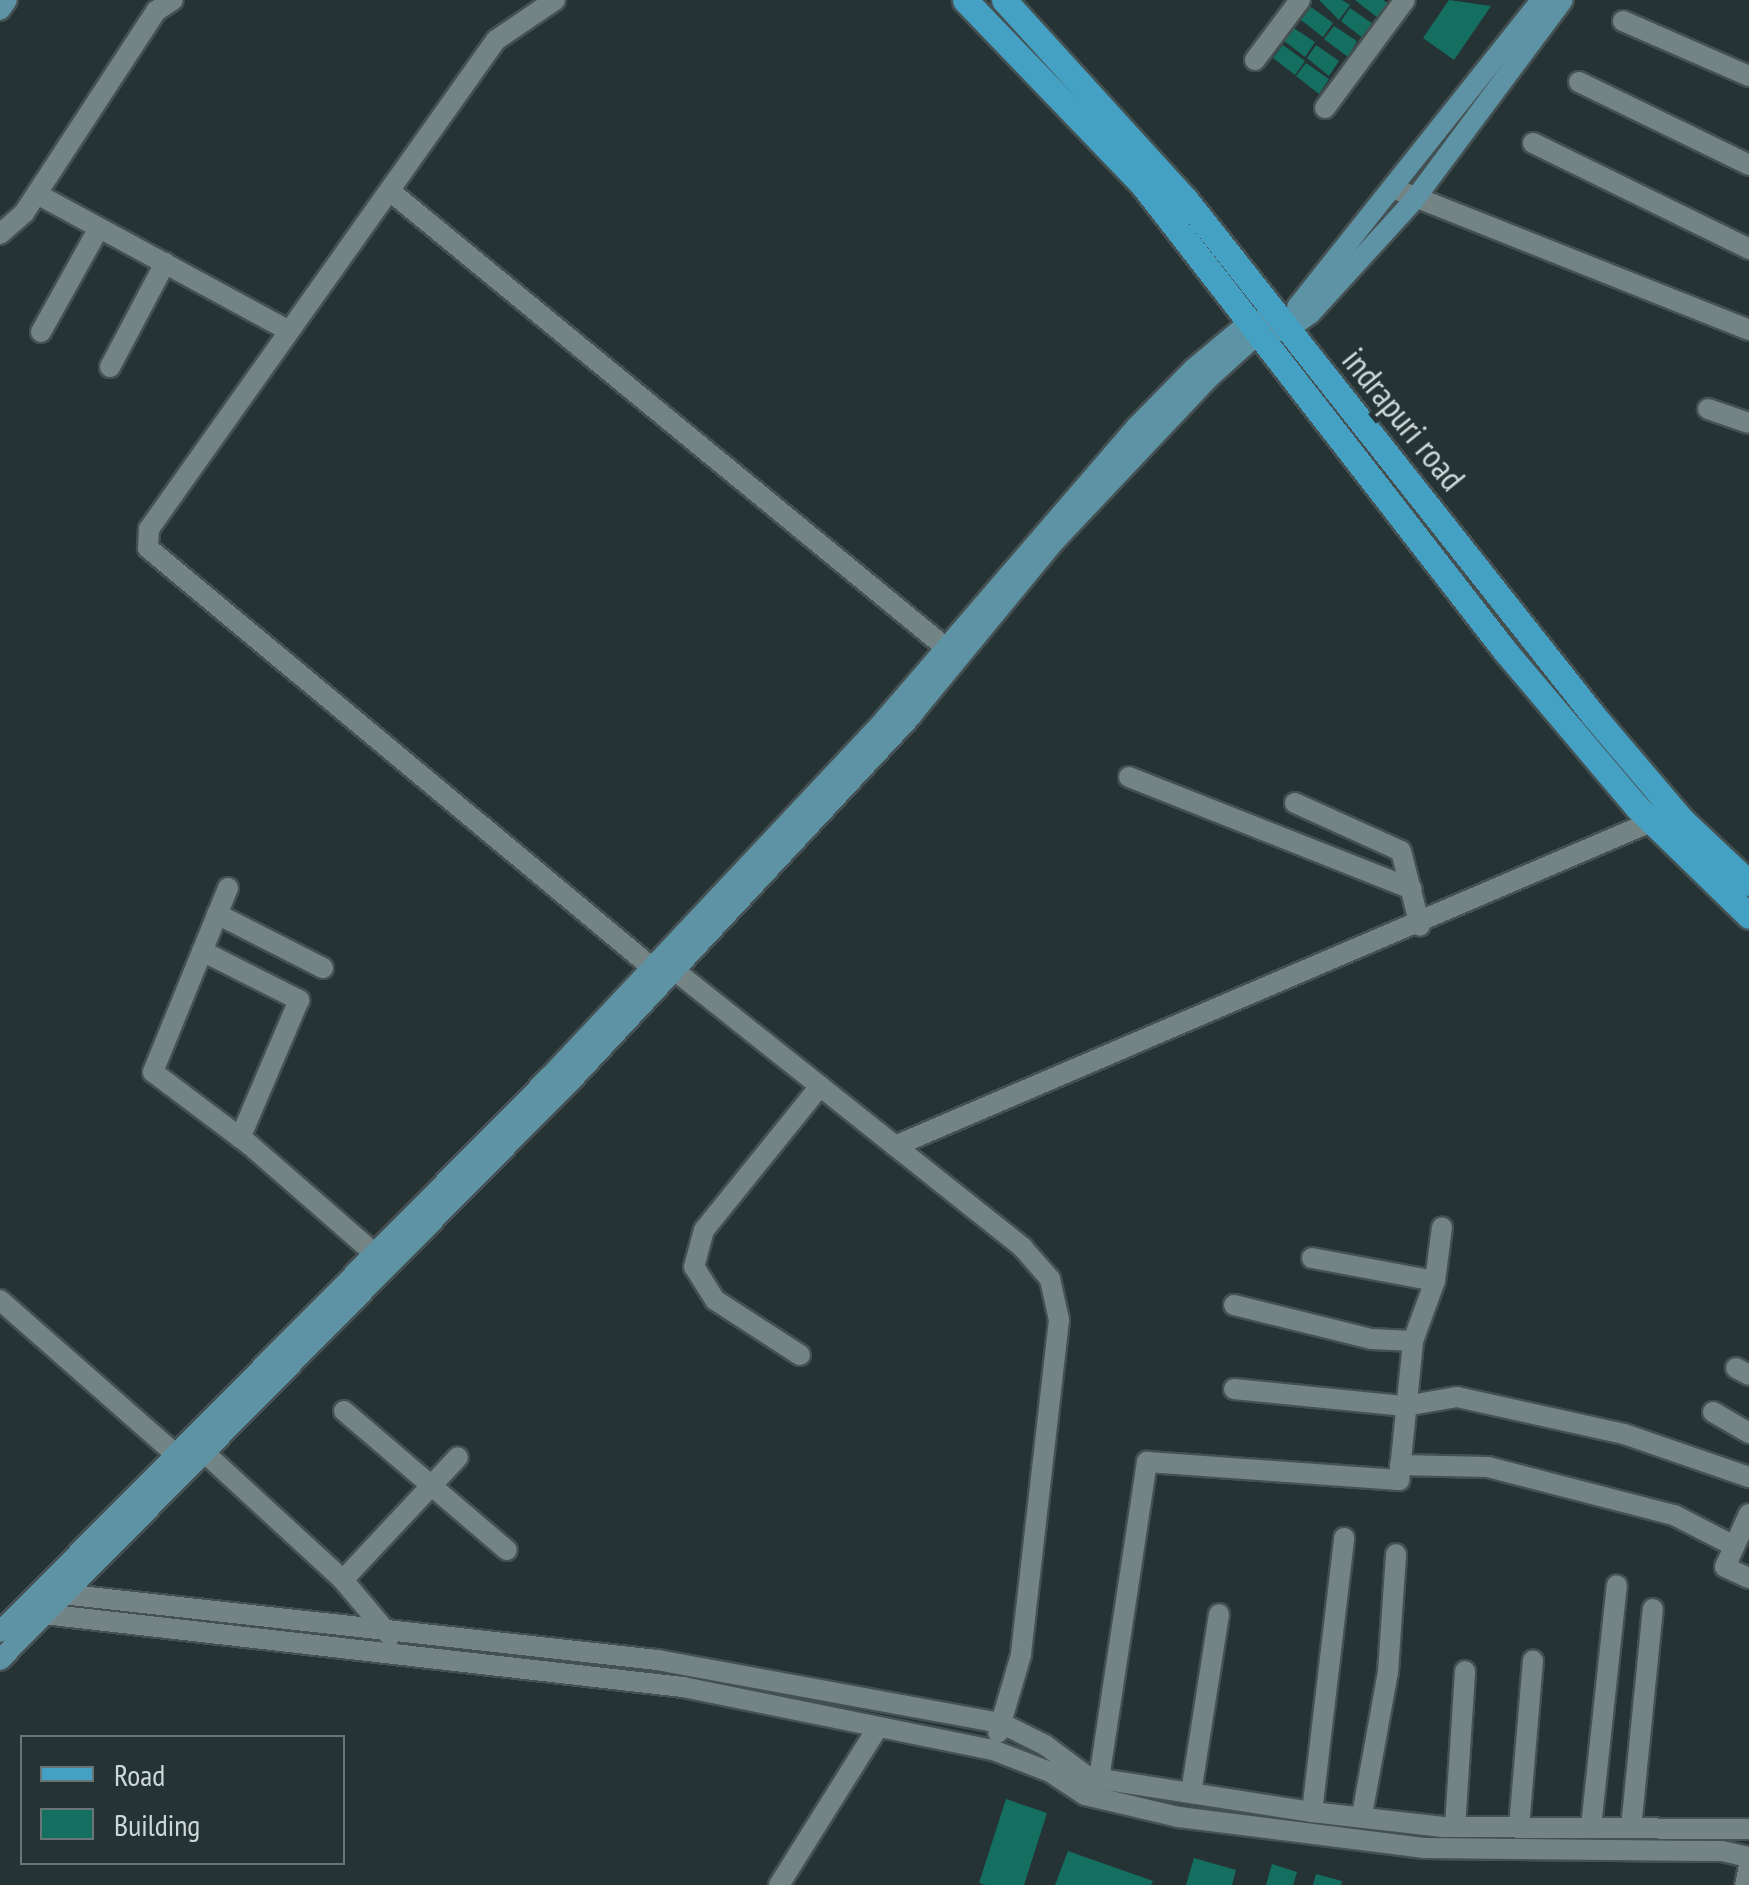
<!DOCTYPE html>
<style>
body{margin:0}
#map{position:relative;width:1749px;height:1885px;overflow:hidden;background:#253335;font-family:"PT Sans Narrow",sans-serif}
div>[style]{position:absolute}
.building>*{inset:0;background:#146f61}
.roads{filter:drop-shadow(2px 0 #445051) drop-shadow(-2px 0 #445051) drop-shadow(0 2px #445051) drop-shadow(0 -2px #445051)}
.street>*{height:20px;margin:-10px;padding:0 10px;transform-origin:10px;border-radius:10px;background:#748485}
.secondary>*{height:20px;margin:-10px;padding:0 10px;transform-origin:10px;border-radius:10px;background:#5d93a4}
.primary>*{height:25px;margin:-12.5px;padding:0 12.5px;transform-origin:12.5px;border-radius:12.5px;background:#45a1c3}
span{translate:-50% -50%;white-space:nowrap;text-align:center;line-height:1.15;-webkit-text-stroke:10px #253335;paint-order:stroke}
.street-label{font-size:35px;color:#cfd8d9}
.legend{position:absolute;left:20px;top:1735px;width:325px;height:130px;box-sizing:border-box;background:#253335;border:2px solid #697577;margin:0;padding:12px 18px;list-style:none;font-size:30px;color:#cfd8d9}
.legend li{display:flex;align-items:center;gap:20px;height:50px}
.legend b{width:50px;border:2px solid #697577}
</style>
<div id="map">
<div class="building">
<i style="clip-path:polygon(1319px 0,1342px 0,1350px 5px,1339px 20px)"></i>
<i style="clip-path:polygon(1355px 0,1383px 0,1388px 3px,1378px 18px)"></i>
<i style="clip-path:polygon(1449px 0,1491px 6px,1454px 60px,1423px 38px)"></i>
<i style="clip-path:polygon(1311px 7px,1333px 23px,1323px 37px,1301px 20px)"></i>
<i style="clip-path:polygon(1350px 8px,1373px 24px,1364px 39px,1341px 21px)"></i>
<i style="clip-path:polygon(1334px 26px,1357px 41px,1348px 57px,1324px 39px)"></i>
<i style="clip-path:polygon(1292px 27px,1315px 42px,1305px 57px,1283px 40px)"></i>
<i style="clip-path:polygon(1283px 45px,1305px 61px,1295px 75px,1273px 58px)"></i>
<i style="clip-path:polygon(1316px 45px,1339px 61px,1329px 76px,1307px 58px)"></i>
<i style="clip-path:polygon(1306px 63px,1329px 79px,1319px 94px,1296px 76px)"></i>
<i style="clip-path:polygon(1006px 1799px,1047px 1813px,1024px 1885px,986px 1885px,979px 1883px)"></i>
<i style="clip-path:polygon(1068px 1851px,1153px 1881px,1151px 1885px,1055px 1885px)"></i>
<i style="clip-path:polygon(1194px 1858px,1236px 1870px,1232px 1885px,1186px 1885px)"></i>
<i style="clip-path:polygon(1272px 1864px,1297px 1872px,1293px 1885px,1266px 1885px)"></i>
<i style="clip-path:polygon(1316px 1874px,1342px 1881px,1341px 1885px,1313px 1885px)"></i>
</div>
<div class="roads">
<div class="street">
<i style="left:555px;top:0;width:71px;rotate:145.9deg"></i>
<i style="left:496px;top:40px;width:600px;rotate:125.36deg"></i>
<i style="left:149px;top:529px;width:19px;rotate:93deg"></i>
<i style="left:148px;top:548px;width:653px;rotate:39.78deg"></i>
<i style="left:1623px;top:21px;width:137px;rotate:23.6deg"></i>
<i style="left:1255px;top:60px;width:75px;rotate:-53.1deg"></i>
<i style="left:1579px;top:82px;width:189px;rotate:26deg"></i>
<i style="left:1325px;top:108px;width:134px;rotate:-53.5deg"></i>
<i style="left:1533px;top:143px;width:241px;rotate:26.1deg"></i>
<i style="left:1395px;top:189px;width:381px;rotate:21.7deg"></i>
<i style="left:390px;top:191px;width:718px;rotate:39.41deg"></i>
<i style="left:37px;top:194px;width:285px;rotate:28.5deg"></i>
<i style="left:0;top:234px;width:32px;rotate:-41deg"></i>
<i style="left:24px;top:213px;width:241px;rotate:-56.8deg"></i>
<i style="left:156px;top:11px;width:20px;rotate:-33deg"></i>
<i style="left:41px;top:332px;width:119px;rotate:-60.9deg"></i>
<i style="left:110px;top:367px;width:118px;rotate:-62.1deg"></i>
<i style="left:1708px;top:409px;width:43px;rotate:18.9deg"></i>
<i style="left:1129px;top:777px;width:304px;rotate:21.6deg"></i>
<i style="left:1295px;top:803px;width:116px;rotate:24.4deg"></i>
<i style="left:1401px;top:851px;width:77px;rotate:75.8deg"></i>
<i style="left:228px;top:888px;width:199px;rotate:112.2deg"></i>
<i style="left:153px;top:1072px;width:121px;rotate:37deg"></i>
<i style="left:250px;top:1145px;width:164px;rotate:41.1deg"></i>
<i style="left:217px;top:914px;width:119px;rotate:27deg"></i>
<i style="left:202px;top:951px;width:109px;rotate:26.8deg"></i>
<i style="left:299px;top:1000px;width:150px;rotate:113.1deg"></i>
<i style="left:674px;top:970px;width:446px;rotate:38.5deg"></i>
<i style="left:1023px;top:1248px;width:41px;rotate:48.9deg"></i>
<i style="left:1050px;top:1279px;width:42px;rotate:77.6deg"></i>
<i style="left:1059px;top:1320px;width:337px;rotate:96.5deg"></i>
<i style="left:1021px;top:1655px;width:81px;rotate:106.4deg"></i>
<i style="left:895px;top:1146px;width:823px;rotate:-23.2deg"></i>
<i style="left:1312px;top:1258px;width:125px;rotate:10.6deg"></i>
<i style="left:0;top:1300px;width:230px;rotate:41.3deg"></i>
<i style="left:1234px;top:1305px;width:141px;rotate:13.9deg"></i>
<i style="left:1371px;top:1339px;width:42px;rotate:2.7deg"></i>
<i style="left:800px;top:1355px;width:101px;rotate:-147.1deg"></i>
<i style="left:715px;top:1300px;width:39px;rotate:-122deg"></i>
<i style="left:694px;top:1267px;width:38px;rotate:-75deg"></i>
<i style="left:704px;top:1230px;width:185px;rotate:-51.1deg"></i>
<i style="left:1736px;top:1368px;width:15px;rotate:28deg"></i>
<i style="left:1234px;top:1389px;width:172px;rotate:5.7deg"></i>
<i style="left:1405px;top:1406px;width:53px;rotate:-9.8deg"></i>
<i style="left:1457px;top:1397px;width:171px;rotate:12.5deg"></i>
<i style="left:1624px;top:1434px;width:132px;rotate:19deg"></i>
<i style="left:344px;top:1411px;width:214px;rotate:40.5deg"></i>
<i style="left:1713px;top:1412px;width:42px;rotate:30.3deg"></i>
<i style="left:194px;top:1443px;width:202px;rotate:42.6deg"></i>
<i style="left:343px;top:1580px;width:73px;rotate:50deg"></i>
<i style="left:1400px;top:1465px;width:88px;rotate:1.3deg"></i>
<i style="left:1488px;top:1467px;width:192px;rotate:14.5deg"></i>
<i style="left:1674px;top:1515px;width:68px;rotate:27.3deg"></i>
<i style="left:1749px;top:1514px;width:58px;rotate:114.4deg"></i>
<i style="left:1725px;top:1567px;width:26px;rotate:25deg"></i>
<i style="left:343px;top:1580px;width:168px;rotate:-46.9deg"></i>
<i style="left:62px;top:1594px;width:599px;rotate:6.33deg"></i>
<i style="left:657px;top:1660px;width:350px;rotate:10.4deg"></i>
<i style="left:1001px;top:1723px;width:49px;rotate:26.6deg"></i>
<i style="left:1045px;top:1745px;width:54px;rotate:36.7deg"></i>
<i style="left:1088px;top:1777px;width:227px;rotate:8.9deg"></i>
<i style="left:1312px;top:1812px;width:132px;rotate:6.5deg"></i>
<i style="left:1443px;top:1827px;width:306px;rotate:0.4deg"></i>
<i style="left:44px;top:1614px;width:643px;rotate:6.52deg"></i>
<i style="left:683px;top:1687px;width:316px;rotate:11.5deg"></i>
<i style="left:993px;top:1750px;width:61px;rotate:21.1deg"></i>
<i style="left:1050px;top:1772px;width:42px;rotate:33.3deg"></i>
<i style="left:1085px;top:1795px;width:97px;rotate:13.2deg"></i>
<i style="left:1179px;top:1817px;width:248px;rotate:7.2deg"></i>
<i style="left:1425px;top:1848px;width:297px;rotate:0.6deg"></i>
<i style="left:1722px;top:1851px;width:28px;rotate:13deg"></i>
<i style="left:1099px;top:1779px;width:321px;rotate:-81.4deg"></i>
<i style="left:1147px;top:1462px;width:253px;rotate:4.1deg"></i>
<i style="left:1399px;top:1480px;width:140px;rotate:-84.2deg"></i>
<i style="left:1413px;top:1341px;width:64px;rotate:-69.9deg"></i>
<i style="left:1435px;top:1281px;width:54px;rotate:-82.6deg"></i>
<i style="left:1191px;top:1793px;width:181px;rotate:-81.1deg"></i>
<i style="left:1312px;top:1812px;width:276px;rotate:-83.3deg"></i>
<i style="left:1362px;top:1815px;width:145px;rotate:-79.7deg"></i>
<i style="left:1388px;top:1672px;width:118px;rotate:-86.1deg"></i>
<i style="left:1455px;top:1827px;width:156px;rotate:-86.3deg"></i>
<i style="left:1519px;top:1827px;width:167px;rotate:-85.2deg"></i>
<i style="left:1591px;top:1827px;width:243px;rotate:-83.9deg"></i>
<i style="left:1631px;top:1828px;width:220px;rotate:-84.3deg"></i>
<i style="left:779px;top:1885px;width:186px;rotate:-57.9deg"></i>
<i style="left:1745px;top:1885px;width:19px;rotate:-78deg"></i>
</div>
<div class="secondary">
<i style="left:0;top:10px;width:12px;rotate:-55deg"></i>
<i style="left:1297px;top:307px;width:392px;rotate:-51.5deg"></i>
<i style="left:0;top:1632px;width:781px;rotate:-45.31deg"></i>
<i style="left:549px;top:1077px;width:490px;rotate:-46.8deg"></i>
<i style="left:884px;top:720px;width:385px;rotate:-49.3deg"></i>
<i style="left:1135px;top:428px;width:83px;rotate:-45.5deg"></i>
<i style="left:1193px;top:369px;width:73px;rotate:-40deg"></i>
<i style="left:1249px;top:322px;width:12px;rotate:-5deg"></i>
<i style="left:0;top:1660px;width:819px;rotate:-45.4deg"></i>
<i style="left:575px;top:1077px;width:495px;rotate:-47deg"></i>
<i style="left:912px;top:715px;width:225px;rotate:-50.6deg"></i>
<i style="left:1055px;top:541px;width:224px;rotate:-46.6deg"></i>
<i style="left:1209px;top:378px;width:66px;rotate:-41.9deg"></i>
<i style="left:1258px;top:334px;width:29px;rotate:-8deg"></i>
<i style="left:1287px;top:330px;width:28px;rotate:-35deg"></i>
<i style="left:1310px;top:314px;width:154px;rotate:-47.6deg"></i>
<i style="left:1414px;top:200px;width:249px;rotate:-53.3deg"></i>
</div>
<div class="primary">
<i style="left:965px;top:0;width:255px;rotate:46.1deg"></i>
<i style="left:1142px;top:184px;width:593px;rotate:52.13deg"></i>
<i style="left:1506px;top:652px;width:204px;rotate:49.8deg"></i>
<i style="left:1638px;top:808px;width:155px;rotate:44.2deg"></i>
<i style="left:1004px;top:0;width:270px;rotate:47.7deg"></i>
<i style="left:1186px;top:200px;width:656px;rotate:51.68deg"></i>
<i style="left:1593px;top:715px;width:139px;rotate:49.7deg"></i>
<i style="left:1683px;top:821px;width:91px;rotate:43.2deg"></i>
</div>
</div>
<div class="street-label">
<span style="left:1404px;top:419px;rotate:51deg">indrapuri road</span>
</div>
<ul class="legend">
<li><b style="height:12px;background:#45a1c3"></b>Road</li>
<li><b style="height:28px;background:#146f61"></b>Building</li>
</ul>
</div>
